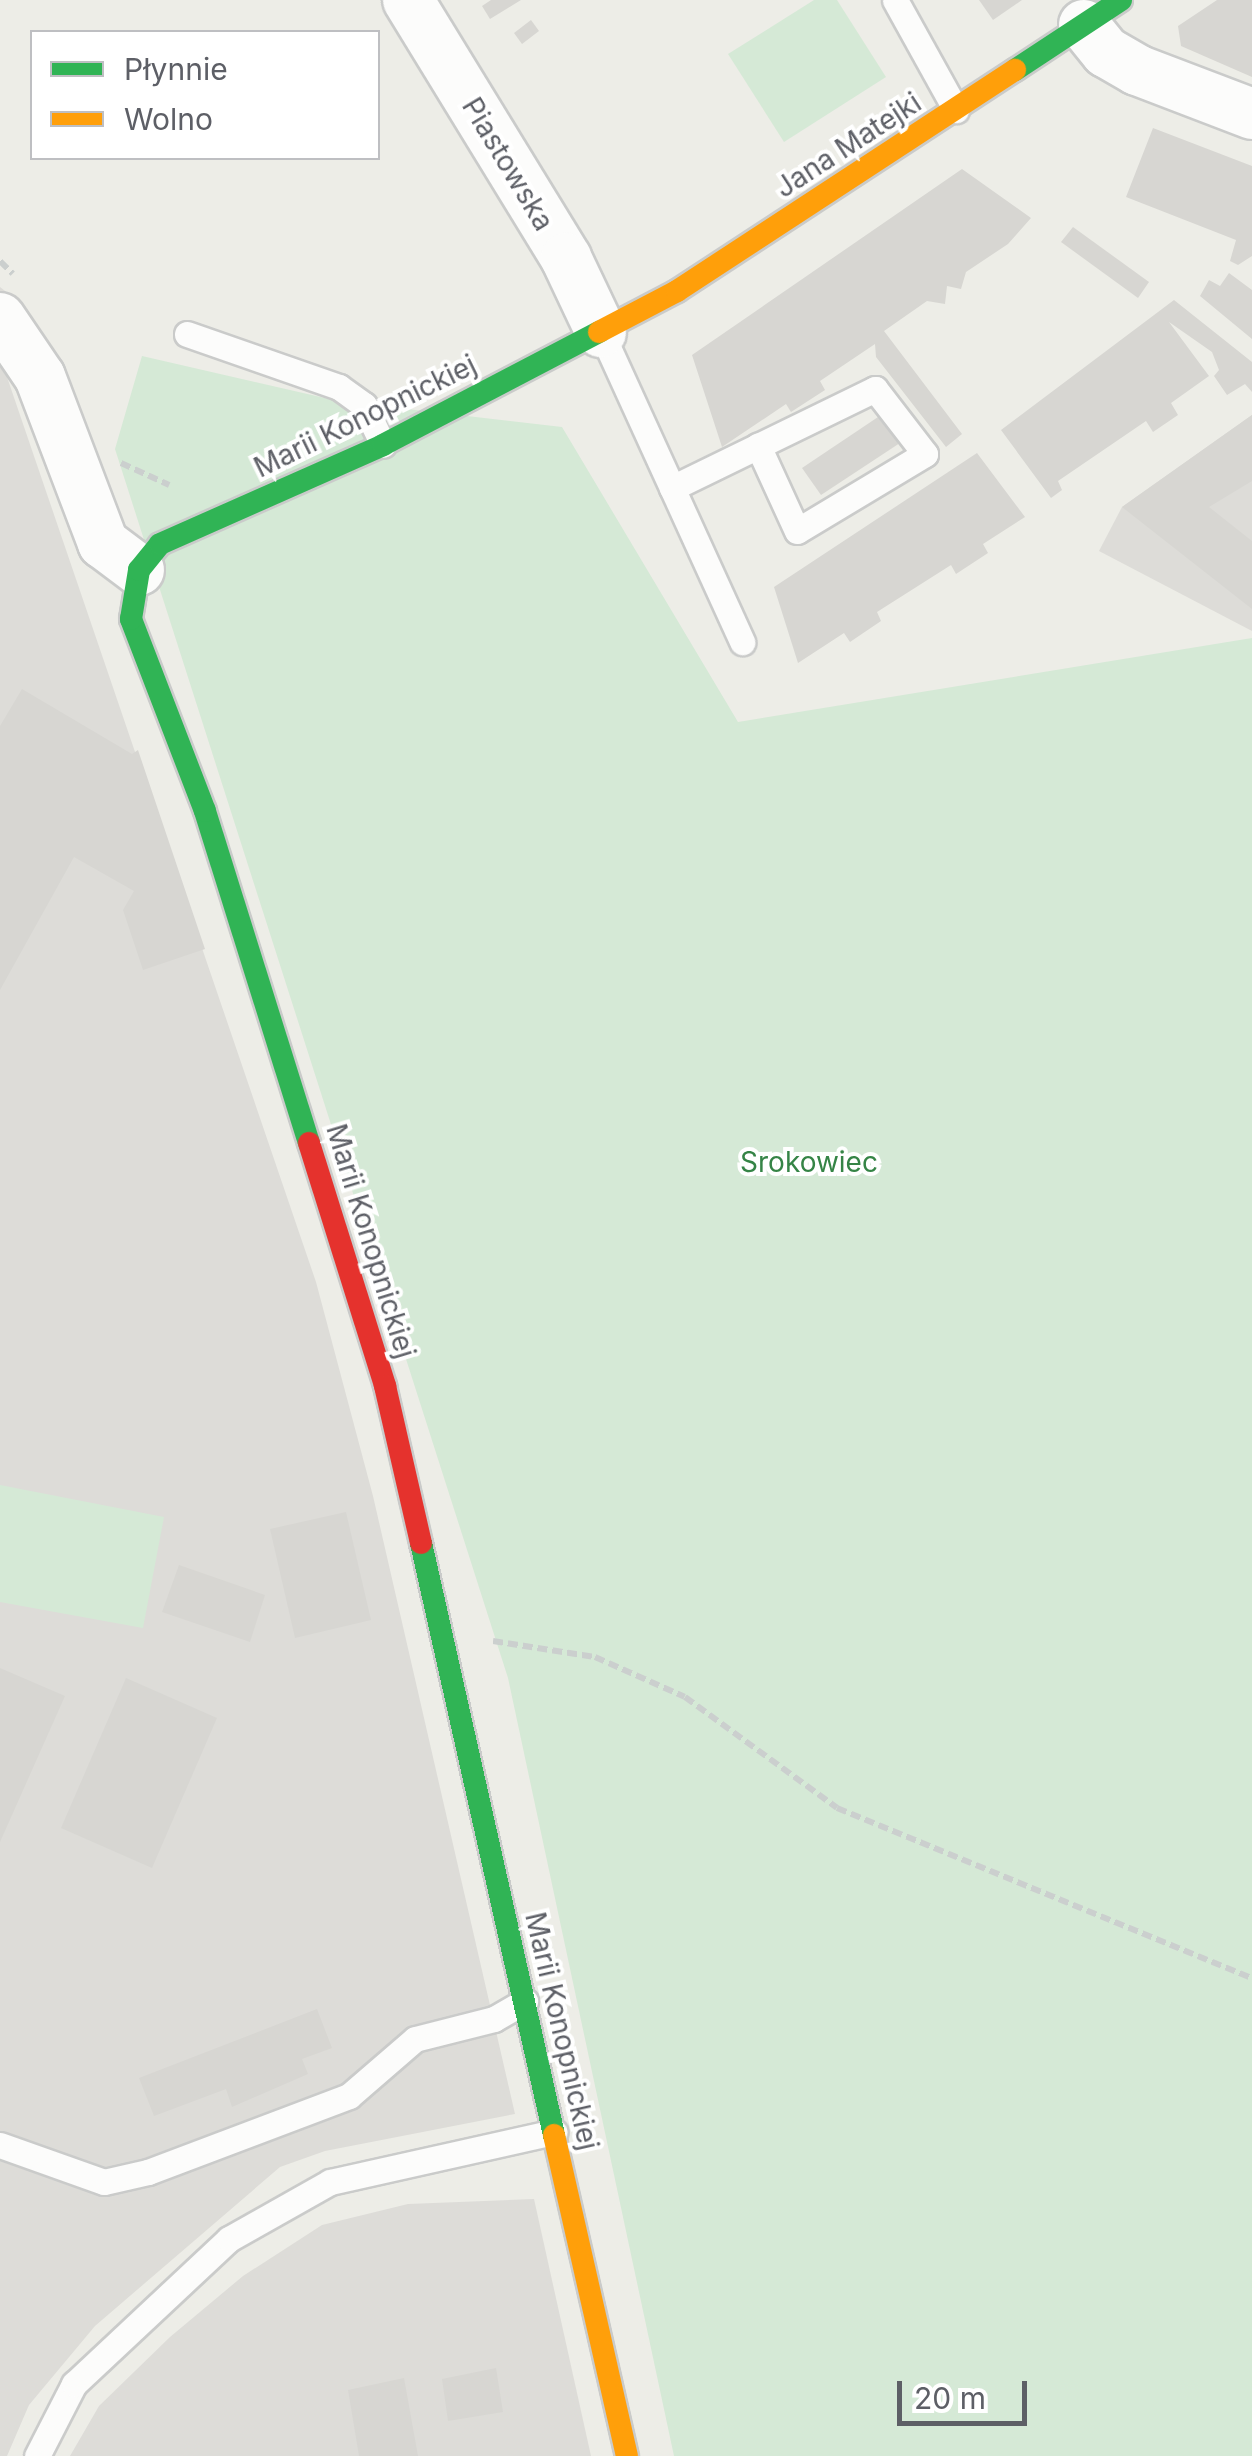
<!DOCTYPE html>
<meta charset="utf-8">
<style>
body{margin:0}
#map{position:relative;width:1252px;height:2456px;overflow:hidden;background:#edede7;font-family:Inter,sans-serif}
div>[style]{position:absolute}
.industrial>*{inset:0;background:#dddcd8}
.green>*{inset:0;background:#d5e9d6}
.building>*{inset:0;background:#d7d6d2}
.path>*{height:6px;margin-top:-3px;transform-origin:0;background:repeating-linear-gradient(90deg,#cbcfce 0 10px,transparent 0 15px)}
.roads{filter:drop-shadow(2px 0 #cacbca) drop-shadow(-2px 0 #cacbca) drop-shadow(0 2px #cacbca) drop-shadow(0 -2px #cacbca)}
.lane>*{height:25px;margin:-12.5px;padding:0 12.5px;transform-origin:12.5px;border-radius:12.5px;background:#fcfcfb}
.street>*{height:50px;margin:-25px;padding:0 25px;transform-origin:25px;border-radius:25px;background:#fcfcfb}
.fast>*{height:22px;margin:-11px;padding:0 11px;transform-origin:11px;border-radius:11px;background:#30b455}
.slow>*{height:22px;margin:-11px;padding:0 11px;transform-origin:11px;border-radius:11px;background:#ff9f0a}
.jam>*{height:22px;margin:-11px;padding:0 11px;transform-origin:11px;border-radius:11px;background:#e5322d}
span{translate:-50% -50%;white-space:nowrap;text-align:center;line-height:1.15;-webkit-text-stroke:8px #fff;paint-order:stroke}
.street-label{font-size:28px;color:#5d5f66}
.park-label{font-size:28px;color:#358446}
.legend{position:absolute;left:30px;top:30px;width:350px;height:130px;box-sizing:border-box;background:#fff;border:2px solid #bebfc2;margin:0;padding:12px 18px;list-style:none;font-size:30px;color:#5d5f66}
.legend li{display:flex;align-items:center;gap:20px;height:50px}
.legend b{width:50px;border:2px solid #bebfc2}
.scale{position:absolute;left:897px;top:2381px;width:130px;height:45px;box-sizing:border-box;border:5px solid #5d5f66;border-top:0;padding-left:12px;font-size:30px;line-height:35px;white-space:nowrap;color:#5d5f66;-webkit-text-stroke:8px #fff;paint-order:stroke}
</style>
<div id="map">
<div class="industrial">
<i style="clip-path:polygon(0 287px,9px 294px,7px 377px,316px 1282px,373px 1496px,515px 2114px,325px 2151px,280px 2167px,95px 2326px,29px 2405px,7px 2456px,0 2456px)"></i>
<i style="clip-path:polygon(1252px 415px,1252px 631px,1099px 551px,1122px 507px)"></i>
<i style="clip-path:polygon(534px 2199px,591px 2456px,70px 2456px,99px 2406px,170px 2337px,243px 2276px,322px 2225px,408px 2204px)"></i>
</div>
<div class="green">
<i style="clip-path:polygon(814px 0,837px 0,886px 77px,784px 142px,728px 54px)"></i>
<i style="clip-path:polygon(142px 356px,338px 401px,562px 427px,738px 722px,1252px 638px,1252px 2456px,674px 2456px,508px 1678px,115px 449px)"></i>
<i style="clip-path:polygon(0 1485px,164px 1517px,143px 1628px,0 1602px)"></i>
</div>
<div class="building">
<i style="clip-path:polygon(491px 0,521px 0,490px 19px,482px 6px)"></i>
<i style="clip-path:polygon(979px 0,1022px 0,993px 20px)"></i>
<i style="clip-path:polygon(1217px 0,1252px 0,1252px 77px,1181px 46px,1178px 26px)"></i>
<i style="clip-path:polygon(531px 20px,539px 31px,522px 44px,514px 33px)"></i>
<i style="clip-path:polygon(1153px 128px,1252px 166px,1252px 256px,1238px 265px,1230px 261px,1236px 240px,1126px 197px)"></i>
<i style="clip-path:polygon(962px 169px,1031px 218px,1008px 244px,966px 272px,961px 289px,947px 286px,945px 304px,927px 301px,884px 331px,962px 434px,946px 447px,876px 357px,875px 344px,820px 381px,825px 390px,791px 412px,786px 404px,722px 447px,692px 355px)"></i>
<i style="clip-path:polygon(1073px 227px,1149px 282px,1138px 298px,1061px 242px)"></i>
<i style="clip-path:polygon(1229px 273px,1252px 290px,1252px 339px,1200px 296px,1209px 280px,1220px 286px)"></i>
<i style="clip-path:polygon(1174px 300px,1252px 362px,1252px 392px,1245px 384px,1227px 395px,1214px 376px,1219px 370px,1212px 352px,1169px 322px,1209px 376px,1171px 403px,1178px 415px,1153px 432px,1146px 421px,1058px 481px,1062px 490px,1051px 498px,1001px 430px)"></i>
<i style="clip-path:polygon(887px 411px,906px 439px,821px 495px,802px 468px)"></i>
<i style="clip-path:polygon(1252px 415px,1252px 481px,1209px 507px,1252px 541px,1252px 609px,1122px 507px)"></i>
<i style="clip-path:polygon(977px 453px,1025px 517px,983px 544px,988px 553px,956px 574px,951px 565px,877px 612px,881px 621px,850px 642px,844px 633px,798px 663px,774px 587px)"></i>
<i style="clip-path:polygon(22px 689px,132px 754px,138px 750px,205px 949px,143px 970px,123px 910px,134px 891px,74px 857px,0 990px,0 726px)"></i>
<i style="clip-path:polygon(346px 1512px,371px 1620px,295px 1638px,270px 1529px)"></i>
<i style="clip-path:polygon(179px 1565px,265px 1595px,250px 1642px,162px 1612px)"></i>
<i style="clip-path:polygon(0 1668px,65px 1696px,0 1842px)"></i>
<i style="clip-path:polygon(126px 1678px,217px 1718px,152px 1868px,61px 1828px)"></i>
<i style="clip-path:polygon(317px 2009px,332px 2048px,302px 2059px,308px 2074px,232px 2107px,226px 2089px,154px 2116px,139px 2078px)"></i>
<i style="clip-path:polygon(496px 2368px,503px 2412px,448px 2421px,442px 2379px)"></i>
<i style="clip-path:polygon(404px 2378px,418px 2456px,359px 2456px,348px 2390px)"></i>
</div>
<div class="path">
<i style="left:0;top:261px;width:18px;rotate:45deg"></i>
<i style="left:121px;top:463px;width:53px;rotate:24.6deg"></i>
<i style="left:493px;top:1641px;width:103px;rotate:8.9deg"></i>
<i style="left:595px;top:1657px;width:98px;rotate:24deg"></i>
<i style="left:685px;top:1697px;width:188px;rotate:36.1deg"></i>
<i style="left:837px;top:1808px;width:448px;rotate:22.3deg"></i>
</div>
<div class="roads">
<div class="lane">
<i style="left:895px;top:0;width:126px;rotate:61deg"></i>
<i style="left:601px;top:332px;width:341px;rotate:65.5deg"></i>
<i style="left:187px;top:334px;width:161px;rotate:19.2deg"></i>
<i style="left:339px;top:387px;width:31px;rotate:36deg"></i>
<i style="left:364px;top:405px;width:44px;rotate:64.6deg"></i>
<i style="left:672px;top:488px;width:226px;rotate:-26deg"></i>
<i style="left:875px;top:389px;width:82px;rotate:52.4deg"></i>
<i style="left:925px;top:454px;width:149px;rotate:149deg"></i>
<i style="left:797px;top:531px;width:94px;rotate:-114.6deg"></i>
<i style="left:0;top:2145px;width:110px;rotate:19.6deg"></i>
<i style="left:104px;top:2182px;width:45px;rotate:-12.8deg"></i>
<i style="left:148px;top:2172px;width:215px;rotate:-20.7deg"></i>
<i style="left:349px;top:2096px;width:87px;rotate:-40.8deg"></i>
<i style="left:415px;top:2039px;width:81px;rotate:-14.2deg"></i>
<i style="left:494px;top:2019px;width:36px;rotate:-30deg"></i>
<i style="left:37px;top:2456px;width:81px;rotate:-62.8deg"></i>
<i style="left:74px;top:2384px;width:212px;rotate:-43.1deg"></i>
<i style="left:229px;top:2239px;width:116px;rotate:-29.4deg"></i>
<i style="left:330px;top:2182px;width:230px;rotate:-12.6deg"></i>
</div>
<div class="street">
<i style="left:408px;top:0;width:303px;rotate:58.5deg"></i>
<i style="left:566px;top:258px;width:82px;rotate:64.7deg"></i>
<i style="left:1084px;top:25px;width:35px;rotate:51deg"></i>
<i style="left:1106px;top:52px;width:36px;rotate:30deg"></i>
<i style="left:1137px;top:70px;width:123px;rotate:20.9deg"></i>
<i style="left:0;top:318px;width:71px;rotate:55.9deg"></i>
<i style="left:40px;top:377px;width:178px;rotate:69.2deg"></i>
<i style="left:103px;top:543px;width:45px;rotate:36.9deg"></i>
</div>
<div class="fast">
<i style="left:1015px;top:70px;width:127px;rotate:-33.4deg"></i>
<i style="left:309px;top:1143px;width:348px;rotate:-107.4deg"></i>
<i style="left:205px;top:811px;width:206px;rotate:-111.1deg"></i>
<i style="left:131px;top:619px;width:50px;rotate:-80.7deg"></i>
<i style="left:139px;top:570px;width:33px;rotate:-51deg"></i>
<i style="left:160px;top:544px;width:244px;rotate:-23.9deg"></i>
<i style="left:383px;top:445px;width:244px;rotate:-27.6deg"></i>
<i style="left:421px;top:1543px;width:607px;rotate:77.34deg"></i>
</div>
<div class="slow">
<i style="left:599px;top:332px;width:88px;rotate:-27.7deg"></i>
<i style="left:677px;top:291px;width:404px;rotate:-33.2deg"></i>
<i style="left:554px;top:2135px;width:329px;rotate:77.2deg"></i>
</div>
<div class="jam">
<i style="left:309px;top:1143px;width:255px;rotate:72.6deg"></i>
<i style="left:385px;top:1386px;width:161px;rotate:77.1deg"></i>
</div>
</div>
<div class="street-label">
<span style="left:848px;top:145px;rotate:-33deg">Jana Matejki</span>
<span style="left:508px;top:164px;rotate:59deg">Piastowska</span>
<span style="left:365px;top:416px;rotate:-26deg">Marii Konopnickiej</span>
<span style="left:371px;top:1241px;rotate:73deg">Marii Konopnickiej</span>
<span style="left:562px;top:2031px;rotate:77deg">Marii Konopnickiej</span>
</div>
<div class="park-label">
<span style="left:809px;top:1162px">Srokowiec</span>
</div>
<ul class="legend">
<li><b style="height:12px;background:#30b455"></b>Płynnie</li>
<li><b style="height:12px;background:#ff9f0a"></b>Wolno</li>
</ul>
<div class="scale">20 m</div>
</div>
